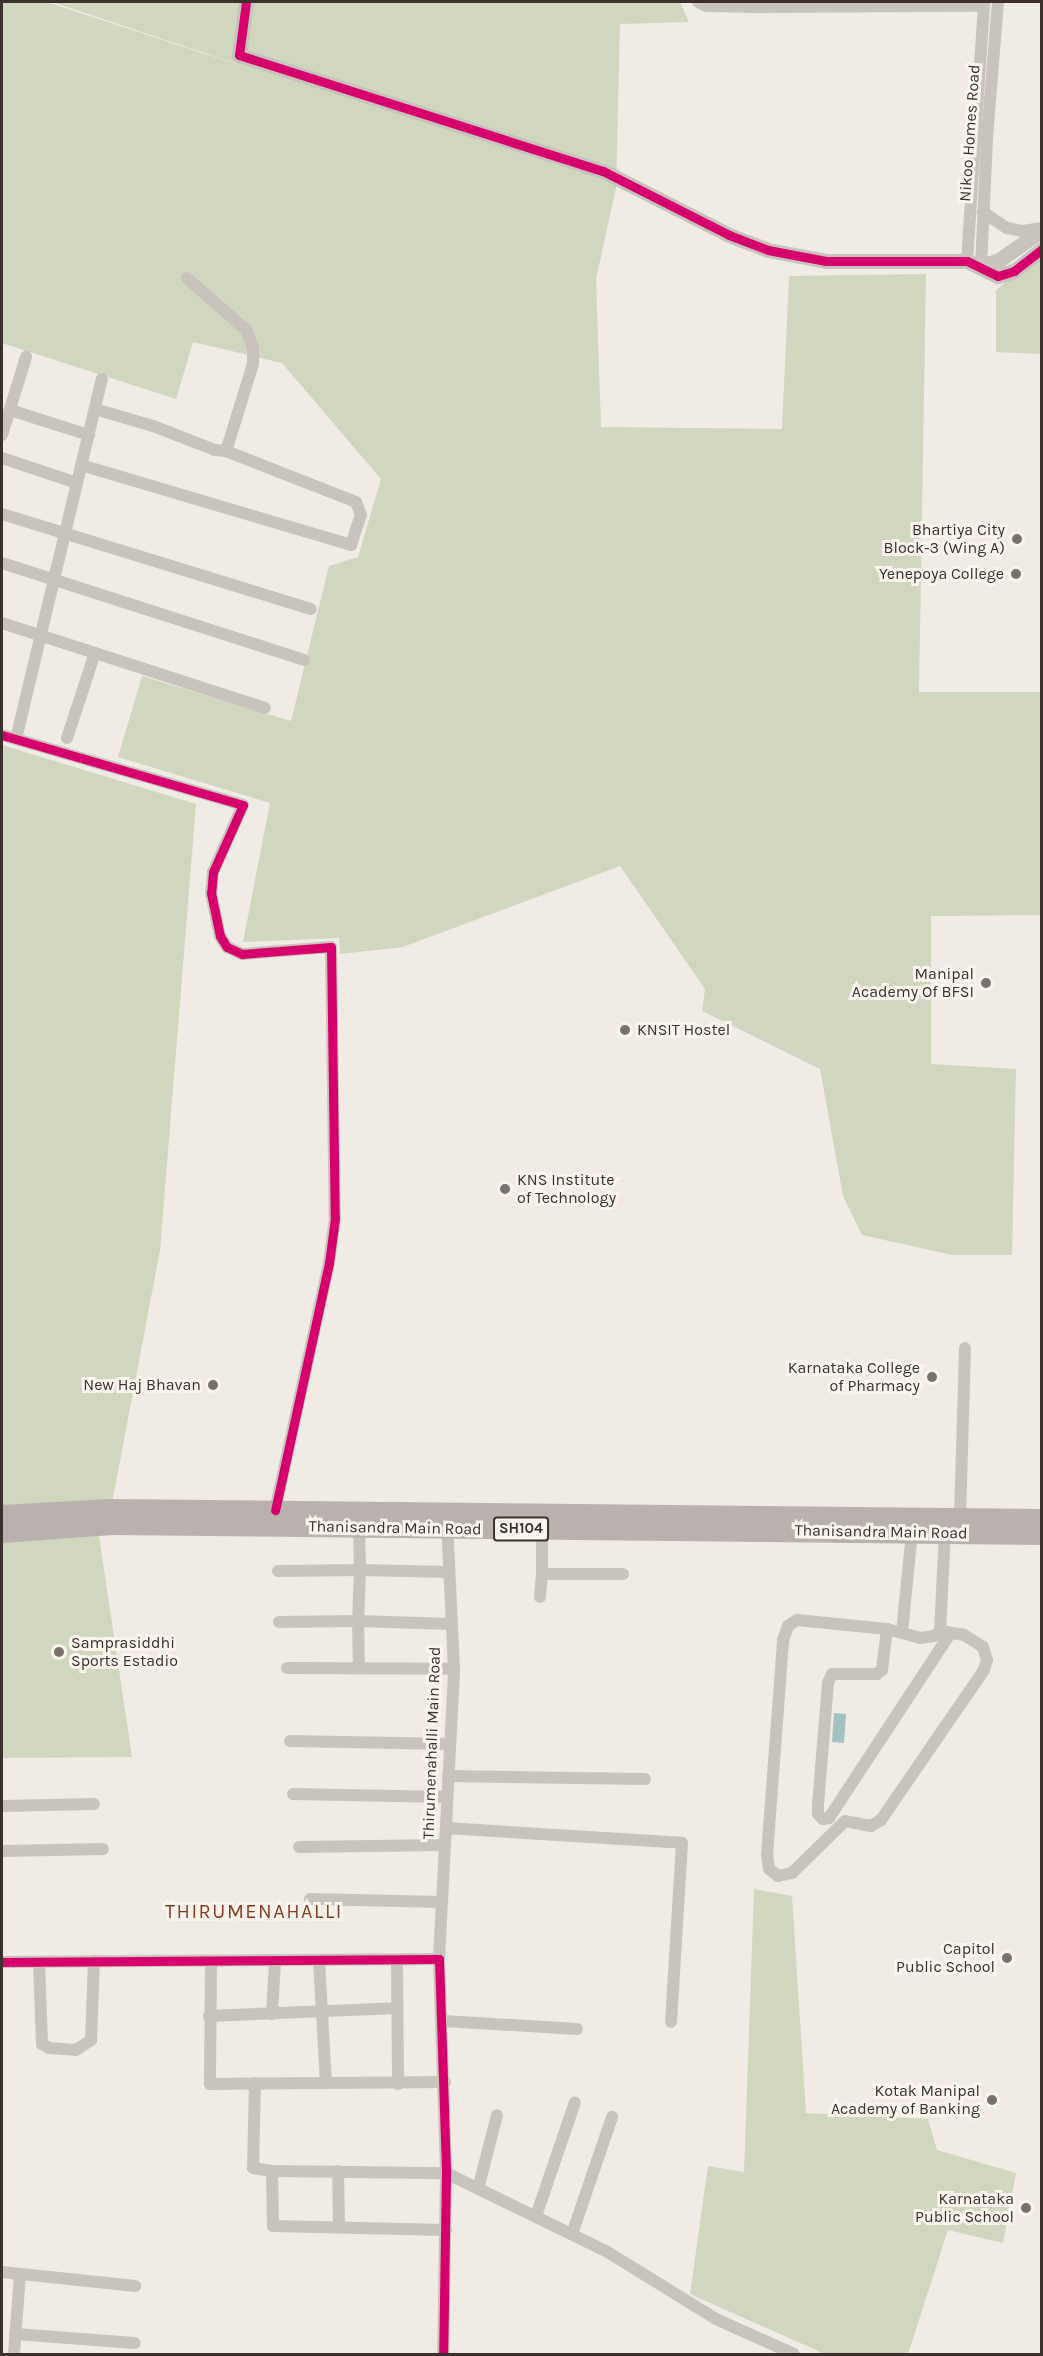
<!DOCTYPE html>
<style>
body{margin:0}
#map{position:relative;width:1043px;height:2356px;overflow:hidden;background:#f0ebe5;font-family:Karla,sans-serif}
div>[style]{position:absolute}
.green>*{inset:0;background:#d1d6bf}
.water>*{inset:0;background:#a1c2c1}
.minor>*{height:12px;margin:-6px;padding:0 6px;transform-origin:6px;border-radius:6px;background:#c9c3be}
.tertiary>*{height:15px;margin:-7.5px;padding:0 7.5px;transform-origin:7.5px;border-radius:7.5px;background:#c9c3be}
.primary>*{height:20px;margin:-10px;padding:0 10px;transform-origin:10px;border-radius:10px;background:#b8b1ad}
.cycleway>*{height:9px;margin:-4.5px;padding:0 4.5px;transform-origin:4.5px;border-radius:4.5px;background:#d6006c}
.dots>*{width:16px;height:16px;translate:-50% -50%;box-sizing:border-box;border:3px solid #fbf5ee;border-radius:50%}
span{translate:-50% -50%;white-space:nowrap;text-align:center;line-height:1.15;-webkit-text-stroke:6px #fbf5ee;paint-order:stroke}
.shield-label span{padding:2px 4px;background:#fbf5ee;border:2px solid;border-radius:4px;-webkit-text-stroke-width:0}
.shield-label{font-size:15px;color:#3b302b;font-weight:700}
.street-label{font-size:16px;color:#3b302b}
.poi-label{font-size:16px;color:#3b302b}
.right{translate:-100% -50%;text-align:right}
.left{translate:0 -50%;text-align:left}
.quarter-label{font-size:20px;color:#8c3b22;letter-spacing:1.5px}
.frame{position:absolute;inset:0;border:3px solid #3b302b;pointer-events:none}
</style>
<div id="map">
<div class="green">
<i style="clip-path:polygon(2px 2px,47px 2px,273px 76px,52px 2px,680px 2px,689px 22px,620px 24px,616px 188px,596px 279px,601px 427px,782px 429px,789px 276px,926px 274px,919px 692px,1041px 692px,1041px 915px,931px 916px,931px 1064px,1016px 1069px,1012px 1255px,952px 1255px,862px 1235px,843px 1196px,820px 1069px,702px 1011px,705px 989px,620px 866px,403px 947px,340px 954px,339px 938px,243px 942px,270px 803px,118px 757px,142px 676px,291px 721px,329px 566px,358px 557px,381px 479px,282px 363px,193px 342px,176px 399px,2px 343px)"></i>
<i style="clip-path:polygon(1041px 255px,1041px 354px,996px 352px,996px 290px)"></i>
<i style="clip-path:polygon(2px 745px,196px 804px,160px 1250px,112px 1503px,2px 1505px)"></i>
<i style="clip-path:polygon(99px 1536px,132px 1757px,2px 1758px,2px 1542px)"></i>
<i style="clip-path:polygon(754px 1889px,792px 1896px,806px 2113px,928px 2119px,937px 2150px,1016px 2173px,1003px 2243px,948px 2230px,908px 2354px,825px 2354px,690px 2294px,708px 2166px,744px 2172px)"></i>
</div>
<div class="water">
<i style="clip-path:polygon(834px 1713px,846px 1714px,844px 1743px,832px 1742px)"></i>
</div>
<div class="minor">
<i style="left:698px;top:2px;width:9px;rotate:27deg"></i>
<i style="left:706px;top:6px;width:50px;rotate:1.1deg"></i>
<i style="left:756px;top:7px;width:228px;rotate:-0.3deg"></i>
<i style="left:983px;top:212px;width:29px;rotate:34deg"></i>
<i style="left:1007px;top:228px;width:16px;rotate:11deg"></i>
<i style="left:1023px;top:231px;width:19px;rotate:-9deg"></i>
<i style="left:967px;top:261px;width:260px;rotate:-86.2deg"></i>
<i style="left:981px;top:266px;width:128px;rotate:-87.3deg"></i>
<i style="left:987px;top:138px;width:136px;rotate:-85.4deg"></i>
<i style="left:187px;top:278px;width:79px;rotate:41.4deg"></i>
<i style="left:246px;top:330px;width:18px;rotate:68deg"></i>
<i style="left:253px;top:347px;width:17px;rotate:90deg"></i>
<i style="left:253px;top:364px;width:91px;rotate:107.2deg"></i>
<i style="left:10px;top:410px;width:83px;rotate:17.6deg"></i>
<i style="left:2px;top:435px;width:82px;rotate:-72.9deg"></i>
<i style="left:2px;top:458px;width:79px;rotate:18.4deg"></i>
<i style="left:81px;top:465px;width:282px;rotate:16.5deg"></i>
<i style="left:351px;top:545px;width:32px;rotate:-72deg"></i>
<i style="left:361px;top:515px;width:14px;rotate:-111deg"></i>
<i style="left:356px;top:502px;width:140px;rotate:-158.6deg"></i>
<i style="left:226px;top:451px;width:11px;rotate:-175deg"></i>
<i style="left:215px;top:450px;width:66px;rotate:-158.8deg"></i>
<i style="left:153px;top:426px;width:60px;rotate:-163.7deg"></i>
<i style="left:2px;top:514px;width:323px;rotate:17.1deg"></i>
<i style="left:2px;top:563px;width:317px;rotate:17.8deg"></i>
<i style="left:2px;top:623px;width:276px;rotate:17.9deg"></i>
<i style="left:2px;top:735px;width:251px;rotate:16.2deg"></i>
<i style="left:243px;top:805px;width:73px;rotate:114.1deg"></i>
<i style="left:213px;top:872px;width:21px;rotate:95deg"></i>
<i style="left:211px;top:893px;width:44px;rotate:78.2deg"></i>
<i style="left:220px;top:936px;width:13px;rotate:58deg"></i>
<i style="left:227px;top:947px;width:17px;rotate:25deg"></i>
<i style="left:242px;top:954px;width:89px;rotate:-4.5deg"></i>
<i style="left:331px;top:947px;width:271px;rotate:89.2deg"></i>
<i style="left:335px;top:1218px;width:45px;rotate:97.6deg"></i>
<i style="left:329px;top:1263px;width:253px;rotate:102.3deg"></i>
<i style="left:67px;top:738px;width:89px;rotate:-71.8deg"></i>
<i style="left:16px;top:739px;width:370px;rotate:-76.6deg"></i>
<i style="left:960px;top:1517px;width:169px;rotate:-88.3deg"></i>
<i style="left:542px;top:1529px;width:45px;rotate:90deg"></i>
<i style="left:542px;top:1574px;width:81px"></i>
<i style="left:278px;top:1571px;width:82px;rotate:-0.7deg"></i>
<i style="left:360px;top:1570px;width:43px;rotate:-91.3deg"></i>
<i style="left:449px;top:1572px;width:89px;rotate:-178.7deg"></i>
<i style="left:360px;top:1570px;width:51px;rotate:92.2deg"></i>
<i style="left:358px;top:1621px;width:93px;rotate:1.8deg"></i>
<i style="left:540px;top:1597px;width:23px;rotate:-85deg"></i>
<i style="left:797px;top:1620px;width:90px;rotate:5.7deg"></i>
<i style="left:887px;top:1629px;width:34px;rotate:15deg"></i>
<i style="left:920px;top:1638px;width:14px;rotate:-8deg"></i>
<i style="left:934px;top:1636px;width:8px;rotate:-40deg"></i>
<i style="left:940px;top:1631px;width:24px;rotate:9deg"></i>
<i style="left:964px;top:1635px;width:22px;rotate:32deg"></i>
<i style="left:983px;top:1647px;width:14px;rotate:73deg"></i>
<i style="left:987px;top:1660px;width:10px;rotate:107deg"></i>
<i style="left:984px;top:1670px;width:182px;rotate:124.5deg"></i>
<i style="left:881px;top:1820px;width:12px;rotate:149deg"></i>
<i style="left:871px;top:1826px;width:26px;rotate:-169deg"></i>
<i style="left:845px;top:1821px;width:74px;rotate:135.5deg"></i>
<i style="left:792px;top:1873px;width:14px;rotate:168deg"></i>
<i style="left:778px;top:1876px;width:11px;rotate:-142deg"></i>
<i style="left:769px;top:1869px;width:14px;rotate:-98deg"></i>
<i style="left:767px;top:1855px;width:216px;rotate:-85.7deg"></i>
<i style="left:783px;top:1640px;width:15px;rotate:-70deg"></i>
<i style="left:788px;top:1626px;width:11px;rotate:-34deg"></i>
<i style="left:279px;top:1622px;width:79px;rotate:-0.7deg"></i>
<i style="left:358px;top:1621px;width:47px;rotate:88.8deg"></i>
<i style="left:887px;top:1629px;width:41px;rotate:97deg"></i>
<i style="left:882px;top:1670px;width:6px;rotate:141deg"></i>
<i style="left:877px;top:1674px;width:45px;rotate:180deg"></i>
<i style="left:832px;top:1674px;width:10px;rotate:114deg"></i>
<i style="left:828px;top:1683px;width:122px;rotate:94.7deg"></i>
<i style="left:818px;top:1805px;width:9px;rotate:90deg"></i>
<i style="left:818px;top:1814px;width:7px;rotate:45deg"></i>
<i style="left:823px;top:1819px;width:6px;rotate:-9deg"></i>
<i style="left:829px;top:1818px;width:220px;rotate:-56.7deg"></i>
<i style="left:940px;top:1631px;width:98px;rotate:-87.1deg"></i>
<i style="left:902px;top:1632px;width:100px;rotate:-84.3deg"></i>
<i style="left:287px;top:1668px;width:167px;rotate:0.3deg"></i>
<i style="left:290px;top:1741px;width:160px;rotate:1.1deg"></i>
<i style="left:448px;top:1776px;width:197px;rotate:0.9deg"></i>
<i style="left:293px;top:1794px;width:154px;rotate:1.1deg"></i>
<i style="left:2px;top:1806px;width:92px;rotate:-1.2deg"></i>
<i style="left:446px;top:1828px;width:236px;rotate:3.6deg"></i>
<i style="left:682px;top:1843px;width:179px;rotate:93.5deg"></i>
<i style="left:299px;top:1847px;width:146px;rotate:-0.8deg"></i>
<i style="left:2px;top:1851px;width:101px;rotate:-1.1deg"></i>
<i style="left:310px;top:1899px;width:132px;rotate:1.3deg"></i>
<i style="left:439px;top:1959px;width:290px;rotate:-87deg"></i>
<i style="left:454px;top:1669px;width:147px;rotate:-92.7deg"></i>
<i style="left:397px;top:1960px;width:124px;rotate:89.5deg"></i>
<i style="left:211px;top:1961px;width:123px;rotate:90.5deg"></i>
<i style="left:210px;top:2084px;width:116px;rotate:-0.5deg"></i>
<i style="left:326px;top:2083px;width:123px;rotate:-93.3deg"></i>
<i style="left:2px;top:1962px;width:437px;rotate:-0.4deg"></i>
<i style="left:439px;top:1959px;width:214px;rotate:88.1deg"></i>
<i style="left:446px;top:2173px;width:181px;rotate:90.9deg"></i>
<i style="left:39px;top:1962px;width:82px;rotate:87.9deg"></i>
<i style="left:42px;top:2044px;width:8px;rotate:30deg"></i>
<i style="left:49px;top:2048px;width:27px;rotate:4deg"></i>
<i style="left:76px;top:2050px;width:18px;rotate:-34deg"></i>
<i style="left:91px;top:2040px;width:79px;rotate:-87.8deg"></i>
<i style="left:272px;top:2014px;width:54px;rotate:-86.8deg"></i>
<i style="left:209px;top:2016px;width:188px;rotate:-2.4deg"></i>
<i style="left:443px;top:2021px;width:134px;rotate:3.4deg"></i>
<i style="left:255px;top:2083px;width:85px;rotate:91.3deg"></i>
<i style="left:253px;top:2168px;width:19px;rotate:9deg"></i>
<i style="left:326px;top:2083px;width:119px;rotate:-0.5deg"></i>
<i style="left:338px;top:2171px;width:56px;rotate:89deg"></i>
<i style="left:478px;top:2189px;width:76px;rotate:-75.6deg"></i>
<i style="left:536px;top:2216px;width:120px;rotate:-71.1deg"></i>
<i style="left:446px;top:2230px;width:173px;rotate:-178.7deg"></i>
<i style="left:273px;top:2226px;width:55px;rotate:-91deg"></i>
<i style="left:272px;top:2171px;width:174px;rotate:0.7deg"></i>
<i style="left:446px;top:2173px;width:178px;rotate:26deg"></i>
<i style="left:606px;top:2251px;width:129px;rotate:31.7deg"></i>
<i style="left:716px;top:2319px;width:85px;rotate:24.2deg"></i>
<i style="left:572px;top:2234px;width:124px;rotate:-71.1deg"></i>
<i style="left:2px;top:2272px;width:134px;rotate:6deg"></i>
<i style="left:15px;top:2334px;width:120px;rotate:4.3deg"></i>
<i style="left:14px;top:2354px;width:80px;rotate:-85.7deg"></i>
</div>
<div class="tertiary">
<i style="left:246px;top:2px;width:53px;rotate:97.5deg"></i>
<i style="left:239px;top:55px;width:382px;rotate:17.7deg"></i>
<i style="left:603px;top:171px;width:141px;rotate:26.9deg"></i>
<i style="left:729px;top:235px;width:42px;rotate:21deg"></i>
<i style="left:768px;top:250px;width:59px;rotate:10.7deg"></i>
<i style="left:826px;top:261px;width:141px"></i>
<i style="left:967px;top:261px;width:34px;rotate:26deg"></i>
<i style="left:998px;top:276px;width:17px;rotate:-17deg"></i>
<i style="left:1014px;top:271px;width:36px;rotate:-38deg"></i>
<i style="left:981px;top:266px;width:19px;rotate:-18deg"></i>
<i style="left:999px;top:260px;width:52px;rotate:-34.9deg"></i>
</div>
<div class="primary">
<i style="left:2px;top:1515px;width:108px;rotate:-3.2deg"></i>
<i style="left:110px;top:1509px;width:932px;rotate:0.61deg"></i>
<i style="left:2px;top:1533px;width:110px;rotate:-4.2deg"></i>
<i style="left:112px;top:1525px;width:930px;rotate:0.62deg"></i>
</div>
<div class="cycleway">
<i style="left:246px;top:2px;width:53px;rotate:97.5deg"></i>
<i style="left:239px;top:55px;width:382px;rotate:17.7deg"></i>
<i style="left:603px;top:171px;width:141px;rotate:26.9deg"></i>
<i style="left:729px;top:235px;width:42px;rotate:21deg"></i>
<i style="left:768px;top:250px;width:59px;rotate:10.7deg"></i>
<i style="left:826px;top:261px;width:141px"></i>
<i style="left:967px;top:261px;width:34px;rotate:26deg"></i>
<i style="left:998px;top:276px;width:17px;rotate:-17deg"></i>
<i style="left:1014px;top:271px;width:36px;rotate:-38deg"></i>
<i style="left:2px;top:735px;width:251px;rotate:16.2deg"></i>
<i style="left:243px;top:805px;width:73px;rotate:114.1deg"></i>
<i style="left:213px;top:872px;width:21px;rotate:95deg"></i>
<i style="left:211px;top:893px;width:44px;rotate:78.2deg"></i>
<i style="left:220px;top:936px;width:13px;rotate:58deg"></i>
<i style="left:227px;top:947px;width:17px;rotate:25deg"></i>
<i style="left:242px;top:954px;width:89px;rotate:-4.5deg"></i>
<i style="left:331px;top:947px;width:271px;rotate:89.2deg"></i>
<i style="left:335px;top:1218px;width:45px;rotate:97.6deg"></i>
<i style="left:329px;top:1263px;width:253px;rotate:102.3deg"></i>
<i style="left:2px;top:1962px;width:437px;rotate:-0.4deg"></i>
<i style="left:439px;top:1959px;width:214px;rotate:88.1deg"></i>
<i style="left:446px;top:2173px;width:181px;rotate:90.9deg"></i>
</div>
<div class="dots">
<i style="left:1017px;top:539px;background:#7a716c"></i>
<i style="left:1016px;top:574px;background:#7a716c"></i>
<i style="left:986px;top:983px;background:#7a716c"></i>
<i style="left:625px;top:1030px;background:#7a716c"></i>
<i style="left:505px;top:1189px;background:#7a716c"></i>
<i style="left:932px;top:1377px;background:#7a716c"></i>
<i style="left:213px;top:1385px;background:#7a716c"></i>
<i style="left:59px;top:1652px;background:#7a716c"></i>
<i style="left:1007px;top:1958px;background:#7a716c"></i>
<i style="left:992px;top:2100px;background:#7a716c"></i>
<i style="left:1026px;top:2208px;background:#7a716c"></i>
</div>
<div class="shield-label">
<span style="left:521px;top:1529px">SH104</span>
</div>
<div class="street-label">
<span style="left:970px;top:133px;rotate:-86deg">Nikoo Homes Road</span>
<span style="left:395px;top:1528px;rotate:1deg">Thanisandra Main Road</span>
<span style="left:881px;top:1532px;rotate:1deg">Thanisandra Main Road</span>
<span style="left:432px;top:1743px;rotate:-88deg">Thirumenahalli Main Road</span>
</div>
<div class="poi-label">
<span class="right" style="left:1005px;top:539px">Bhartiya City<br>Block-3 (Wing A)</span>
<span class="right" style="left:1004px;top:574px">Yenepoya College</span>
<span class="right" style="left:974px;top:983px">Manipal<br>Academy Of BFSI</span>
<span class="left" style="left:637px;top:1030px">KNSIT Hostel</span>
<span class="left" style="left:517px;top:1189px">KNS Institute<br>of Technology</span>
<span class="right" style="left:920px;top:1377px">Karnataka College<br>of Pharmacy</span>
<span class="right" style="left:201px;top:1385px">New Haj Bhavan</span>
<span class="left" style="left:71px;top:1652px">Samprasiddhi<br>Sports Estadio</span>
<span class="right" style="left:995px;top:1958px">Capitol<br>Public School</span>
<span class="right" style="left:980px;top:2100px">Kotak Manipal<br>Academy of Banking</span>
<span class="right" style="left:1014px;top:2208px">Karnataka<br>Public School</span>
</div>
<div class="quarter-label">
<span style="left:254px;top:1911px">THIRUMENAHALLI</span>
</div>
<div class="frame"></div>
</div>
